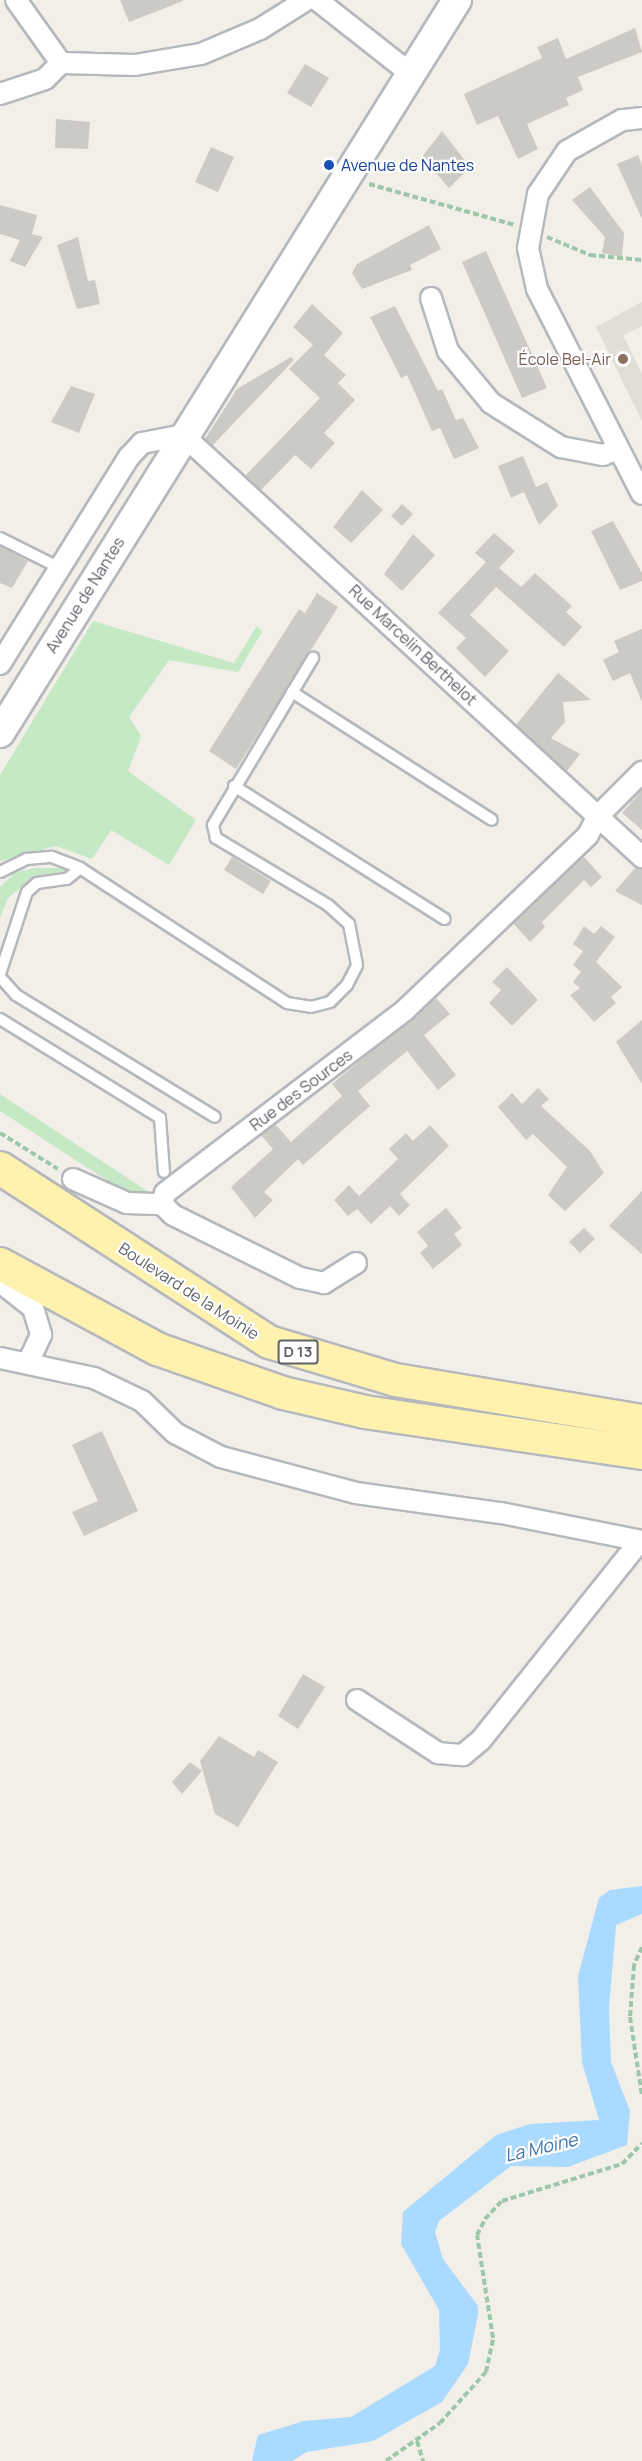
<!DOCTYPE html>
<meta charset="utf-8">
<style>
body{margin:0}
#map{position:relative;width:642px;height:2461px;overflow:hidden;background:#f1efe8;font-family:Manrope,sans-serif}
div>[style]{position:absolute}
.education>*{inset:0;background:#e1ded6}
.green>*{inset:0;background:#c5e8c5}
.water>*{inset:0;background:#aadaff}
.building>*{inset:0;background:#cccac5}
.path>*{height:4px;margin-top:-2px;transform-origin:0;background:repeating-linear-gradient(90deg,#9cc7a9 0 6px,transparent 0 9px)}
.roads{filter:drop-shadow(2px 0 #b5b8bc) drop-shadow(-2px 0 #b5b8bc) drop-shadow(0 2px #b5b8bc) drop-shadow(0 -2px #b5b8bc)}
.lane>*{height:10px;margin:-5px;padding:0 5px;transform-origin:5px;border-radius:5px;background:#fff}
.street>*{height:20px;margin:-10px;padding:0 10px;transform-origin:10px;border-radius:10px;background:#fff}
.secondary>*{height:28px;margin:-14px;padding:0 14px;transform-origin:14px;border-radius:14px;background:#fff}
.primary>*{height:32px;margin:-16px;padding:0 16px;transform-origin:16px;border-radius:16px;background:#fff2af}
.dots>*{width:16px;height:16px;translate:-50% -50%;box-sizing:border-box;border:3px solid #fff;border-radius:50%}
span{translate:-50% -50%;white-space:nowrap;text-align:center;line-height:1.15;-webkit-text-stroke:4.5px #fff;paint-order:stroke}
.shield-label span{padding:2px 4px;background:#fff;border:2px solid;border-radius:4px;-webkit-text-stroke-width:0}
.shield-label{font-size:15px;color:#5f6368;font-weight:700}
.transit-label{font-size:16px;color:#164399}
.left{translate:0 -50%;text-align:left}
.education-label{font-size:16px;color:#785e54}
.right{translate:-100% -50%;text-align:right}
.street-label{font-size:16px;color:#5f6368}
.water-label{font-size:18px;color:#4174aa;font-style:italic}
</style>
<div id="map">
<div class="education">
<i style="clip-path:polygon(642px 302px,642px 326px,623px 335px,642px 374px,642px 421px,596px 327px)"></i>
</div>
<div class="green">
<i style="clip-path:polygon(93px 621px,234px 663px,257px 626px,262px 632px,238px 672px,169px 660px,129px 717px,141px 736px,128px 771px,196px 820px,169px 865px,111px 830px,92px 859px,56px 846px,0 861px,0 775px)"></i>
<i style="clip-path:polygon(33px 868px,63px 868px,69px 871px,35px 876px,8px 898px,0 918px,0 887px,15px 873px)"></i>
<i style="clip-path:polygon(0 1094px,147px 1191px,136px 1199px,0 1111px)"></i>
</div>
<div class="water">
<i style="clip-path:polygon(642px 1886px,642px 1914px,616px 1925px,609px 2008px,611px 2062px,630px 2111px,627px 2145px,568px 2167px,511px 2166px,439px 2221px,435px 2232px,443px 2259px,478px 2306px,478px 2315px,468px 2364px,442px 2402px,373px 2441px,307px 2452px,292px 2461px,252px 2461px,258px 2435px,304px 2421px,351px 2417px,435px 2366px,440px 2350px,439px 2310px,401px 2244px,403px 2212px,496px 2135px,530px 2124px,599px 2120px,582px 2062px,578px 1976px,599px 1898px,610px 1890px)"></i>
</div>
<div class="building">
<i style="clip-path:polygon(120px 0,183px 0,183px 1px,129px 22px)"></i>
<i style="clip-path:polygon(635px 28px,642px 52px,578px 77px,583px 90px,566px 98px,569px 105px,527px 124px,538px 149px,518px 159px,498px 116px,477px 125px,464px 94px,542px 58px,537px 47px,558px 38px,566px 59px)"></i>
<i style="clip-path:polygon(305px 64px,329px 78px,311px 107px,287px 93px)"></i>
<i style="clip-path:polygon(56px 119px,90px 122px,88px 149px,55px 148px)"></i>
<i style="clip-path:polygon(442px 131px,470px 167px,449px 188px,422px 157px)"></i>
<i style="clip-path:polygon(211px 147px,234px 157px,218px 192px,195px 182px)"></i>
<i style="clip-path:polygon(638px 155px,642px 165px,642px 219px,617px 164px)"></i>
<i style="clip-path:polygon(590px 187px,624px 233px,622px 257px,602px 253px,605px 237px,572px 200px)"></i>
<i style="clip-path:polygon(0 205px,37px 215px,32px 234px,43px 237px,25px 267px,10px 261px,20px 240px,0 234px)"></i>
<i style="clip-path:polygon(429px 225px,441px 249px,410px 265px,412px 270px,362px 289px,352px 273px,357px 264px)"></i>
<i style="clip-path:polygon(78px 237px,88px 281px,95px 280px,100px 304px,77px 309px,57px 245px)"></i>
<i style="clip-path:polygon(486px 251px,547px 388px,522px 398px,462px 262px)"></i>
<i style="clip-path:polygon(312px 304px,343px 333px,324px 355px,346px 375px,338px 383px,355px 400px,324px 433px,335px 443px,311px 469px,295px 455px,261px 490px,245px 476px,320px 398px,289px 369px,313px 345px,293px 327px)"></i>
<i style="clip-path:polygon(395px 306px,438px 391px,442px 389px,456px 420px,463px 418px,479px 448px,454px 459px,440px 428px,432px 431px,407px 375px,401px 378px,370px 317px)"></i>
<i style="clip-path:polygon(291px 357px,294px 360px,212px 446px,205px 439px,237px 389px)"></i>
<i style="clip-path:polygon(71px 386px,95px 394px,79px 433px,51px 422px)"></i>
<i style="clip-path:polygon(523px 456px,536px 487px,547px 482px,558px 506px,539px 525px,524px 492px,511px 498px,498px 466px)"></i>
<i style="clip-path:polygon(362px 490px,383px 510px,351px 543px,333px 527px)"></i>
<i style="clip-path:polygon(402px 504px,413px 514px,402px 526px,391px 516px)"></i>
<i style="clip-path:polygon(613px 521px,642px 573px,642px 581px,620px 590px,591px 531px)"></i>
<i style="clip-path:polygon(494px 533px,515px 551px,499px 568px,521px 587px,535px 573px,572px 606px,566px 612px,582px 627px,564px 647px,496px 587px,470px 615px,509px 651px,485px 677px,456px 648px,466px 638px,438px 613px,486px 562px,475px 553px)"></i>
<i style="clip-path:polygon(413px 534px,435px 555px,402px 591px,384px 574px)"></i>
<i style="clip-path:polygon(0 546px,28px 561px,12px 588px,0 583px)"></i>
<i style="clip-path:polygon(317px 593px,338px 607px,236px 769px,209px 751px,299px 609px,305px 613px)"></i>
<i style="clip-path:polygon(642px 629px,642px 702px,630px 673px,613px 681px,603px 660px,619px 652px,614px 641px)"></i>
<i style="clip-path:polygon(558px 673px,591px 700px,563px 702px,565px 722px,551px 738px,580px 754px,567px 771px,516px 725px)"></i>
<i style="clip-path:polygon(642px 790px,642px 830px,622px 813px)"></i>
<i style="clip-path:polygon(583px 856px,602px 877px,591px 887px,584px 880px,542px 922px,545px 927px,530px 942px,513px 923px)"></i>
<i style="clip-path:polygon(232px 857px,271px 881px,263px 894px,224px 870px)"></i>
<i style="clip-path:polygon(636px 867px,642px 869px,642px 905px,615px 891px)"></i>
<i style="clip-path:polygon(584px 926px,594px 934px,601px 926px,615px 937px,596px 962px,622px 987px,611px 997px,616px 1003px,594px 1022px,570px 995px,580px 988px,573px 982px,581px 972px,573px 965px,583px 951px,573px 944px)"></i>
<i style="clip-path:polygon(507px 967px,538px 1000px,512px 1026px,489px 1003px,501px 990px,492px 982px)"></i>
<i style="clip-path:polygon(436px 998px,450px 1014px,424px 1035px,456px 1075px,438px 1090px,407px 1051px,358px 1091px,370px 1106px,303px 1165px,298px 1159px,264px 1192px,273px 1200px,255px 1218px,231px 1187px,273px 1149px,261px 1135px,275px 1124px,291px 1142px,342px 1096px,332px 1084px)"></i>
<i style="clip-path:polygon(642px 1020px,642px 1084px,616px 1042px)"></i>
<i style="clip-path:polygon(538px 1088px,549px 1099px,541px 1106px,590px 1151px,604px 1173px,565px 1211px,548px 1195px,567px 1167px,533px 1134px,526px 1140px,498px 1107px,512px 1093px,522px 1104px)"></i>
<i style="clip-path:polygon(430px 1125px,449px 1146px,400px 1194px,410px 1205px,399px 1216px,390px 1206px,371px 1224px,357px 1209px,348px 1216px,334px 1200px,349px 1185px,359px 1196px,398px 1159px,389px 1149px,406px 1133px,413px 1141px)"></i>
<i style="clip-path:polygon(642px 1191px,642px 1254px,609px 1226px)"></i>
<i style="clip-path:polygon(446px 1208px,462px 1228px,454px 1234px,462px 1245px,433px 1269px,420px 1253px,428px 1246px,417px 1232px)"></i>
<i style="clip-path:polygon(584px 1228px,595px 1239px,580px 1253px,569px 1242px)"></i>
<i style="clip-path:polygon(102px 1431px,138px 1511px,84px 1536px,72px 1512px,98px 1501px,72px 1445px)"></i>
<i style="clip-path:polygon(303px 1674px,325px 1687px,298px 1729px,278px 1716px)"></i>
<i style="clip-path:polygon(219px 1736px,254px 1757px,258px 1750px,278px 1762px,238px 1827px,215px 1814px,200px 1761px)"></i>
<i style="clip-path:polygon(190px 1762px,202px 1771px,182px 1794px,172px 1782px)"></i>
</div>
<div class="path">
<i style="left:369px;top:184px;width:152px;rotate:15.7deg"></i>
<i style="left:547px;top:237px;width:47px;rotate:22.7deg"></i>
<i style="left:590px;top:255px;width:52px;rotate:5.5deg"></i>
<i style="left:0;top:1133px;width:68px;rotate:31.8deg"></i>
<i style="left:642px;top:1947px;width:20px;rotate:114deg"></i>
<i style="left:634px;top:1965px;width:52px;rotate:94.4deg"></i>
<i style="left:630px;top:2017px;width:79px;rotate:81.3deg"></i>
<i style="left:417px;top:2441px;width:21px;rotate:73deg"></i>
<i style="left:386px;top:2461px;width:66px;rotate:-35.1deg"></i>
<i style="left:440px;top:2423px;width:69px;rotate:-48deg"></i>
<i style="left:486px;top:2372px;width:35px;rotate:-78deg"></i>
<i style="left:493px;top:2338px;width:104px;rotate:-98.8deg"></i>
<i style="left:477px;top:2235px;width:18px;rotate:-63deg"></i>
<i style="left:485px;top:2219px;width:25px;rotate:-47deg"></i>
<i style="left:502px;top:2201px;width:126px;rotate:-17.1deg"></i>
<i style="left:622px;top:2164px;width:29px;rotate:-46deg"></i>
</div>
<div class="roads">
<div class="lane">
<i style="left:0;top:538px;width:67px;rotate:26.6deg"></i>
<i style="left:292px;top:692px;width:237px;rotate:32.6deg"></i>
<i style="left:234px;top:786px;width:249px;rotate:32.3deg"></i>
<i style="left:0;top:872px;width:30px;rotate:-26deg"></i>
<i style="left:27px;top:859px;width:25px;rotate:-5deg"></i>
<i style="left:52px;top:857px;width:30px;rotate:21deg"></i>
<i style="left:80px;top:868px;width:247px;rotate:33.1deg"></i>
<i style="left:287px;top:1003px;width:24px;rotate:9deg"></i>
<i style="left:311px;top:1007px;width:20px;rotate:-15deg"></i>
<i style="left:330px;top:1002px;width:24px;rotate:-45deg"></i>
<i style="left:347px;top:985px;width:22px;rotate:-63deg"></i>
<i style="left:357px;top:965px;width:42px;rotate:-101deg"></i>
<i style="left:349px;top:924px;width:28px;rotate:-138deg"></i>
<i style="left:328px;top:905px;width:131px;rotate:-149.1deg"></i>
<i style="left:216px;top:838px;width:13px;rotate:-103deg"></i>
<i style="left:213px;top:825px;width:195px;rotate:-59.1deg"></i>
<i style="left:0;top:974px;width:86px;rotate:-71.8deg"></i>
<i style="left:27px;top:892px;width:13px;rotate:-42deg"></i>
<i style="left:37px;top:883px;width:30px;rotate:-8deg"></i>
<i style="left:67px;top:879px;width:17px;rotate:-40deg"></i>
<i style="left:0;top:977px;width:24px;rotate:48deg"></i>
<i style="left:16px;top:995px;width:233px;rotate:31.5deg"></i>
<i style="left:0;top:1019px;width:188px;rotate:31.7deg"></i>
<i style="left:160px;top:1118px;width:54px;rotate:85.8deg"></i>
</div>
<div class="street">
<i style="left:16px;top:0;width:77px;rotate:54.5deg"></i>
<i style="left:61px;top:63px;width:74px;rotate:1.5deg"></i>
<i style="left:135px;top:65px;width:67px;rotate:-9.5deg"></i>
<i style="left:201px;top:54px;width:64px;rotate:-23deg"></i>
<i style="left:260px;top:29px;width:54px;rotate:-32.2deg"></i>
<i style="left:317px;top:0;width:120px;rotate:38.2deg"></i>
<i style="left:0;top:94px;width:47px;rotate:-18.4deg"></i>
<i style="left:45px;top:79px;width:23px;rotate:-45deg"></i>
<i style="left:642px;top:118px;width:20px;rotate:174deg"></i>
<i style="left:622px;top:120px;width:63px;rotate:150.6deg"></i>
<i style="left:567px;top:151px;width:52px;rotate:124deg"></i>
<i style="left:538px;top:194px;width:55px;rotate:100.5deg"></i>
<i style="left:528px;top:248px;width:42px;rotate:77.6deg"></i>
<i style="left:537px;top:289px;width:230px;rotate:62.9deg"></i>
<i style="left:431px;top:298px;width:56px;rotate:72.2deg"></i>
<i style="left:448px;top:351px;width:67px;rotate:50.4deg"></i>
<i style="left:491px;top:403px;width:83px;rotate:32.2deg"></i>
<i style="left:561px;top:447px;width:43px;rotate:10.8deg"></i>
<i style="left:603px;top:455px;width:16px;rotate:-22deg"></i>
<i style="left:0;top:664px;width:244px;rotate:-58.1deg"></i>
<i style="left:129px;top:457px;width:19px;rotate:-47deg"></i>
<i style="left:142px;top:443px;width:42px;rotate:-11deg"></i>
<i style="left:183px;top:435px;width:624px;rotate:42.6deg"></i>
<i style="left:73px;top:1179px;width:59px;rotate:24deg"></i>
<i style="left:127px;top:1203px;width:35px;rotate:2deg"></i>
<i style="left:356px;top:1263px;width:38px;rotate:148deg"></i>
<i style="left:324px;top:1283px;width:25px;rotate:-168deg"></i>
<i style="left:300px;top:1278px;width:142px;rotate:-153.6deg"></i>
<i style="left:173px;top:1215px;width:16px;rotate:-135deg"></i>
<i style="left:162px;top:1204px;width:11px;rotate:-75deg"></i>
<i style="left:165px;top:1193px;width:302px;rotate:-37.3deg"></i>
<i style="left:405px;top:1010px;width:253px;rotate:-43.7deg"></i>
<i style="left:588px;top:835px;width:20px;rotate:-63deg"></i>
<i style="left:597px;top:817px;width:64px;rotate:-45deg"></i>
<i style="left:0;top:1282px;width:42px;rotate:38.2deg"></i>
<i style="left:33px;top:1308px;width:28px;rotate:73deg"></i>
<i style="left:41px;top:1335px;width:31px;rotate:115deg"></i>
<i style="left:0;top:1358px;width:96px;rotate:12deg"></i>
<i style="left:94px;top:1378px;width:53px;rotate:25.6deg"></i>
<i style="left:142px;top:1401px;width:46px;rotate:44.1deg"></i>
<i style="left:175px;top:1433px;width:52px;rotate:27.6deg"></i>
<i style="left:221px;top:1457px;width:140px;rotate:14.9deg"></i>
<i style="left:356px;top:1493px;width:146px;rotate:7.9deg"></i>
<i style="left:501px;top:1513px;width:144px;rotate:11.2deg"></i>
<i style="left:357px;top:1700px;width:97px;rotate:33.2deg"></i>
<i style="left:438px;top:1753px;width:25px;rotate:5deg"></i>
<i style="left:463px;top:1755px;width:23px;rotate:-40deg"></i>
<i style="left:481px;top:1740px;width:255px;rotate:-51.4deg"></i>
</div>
<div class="secondary">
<i style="left:0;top:733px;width:864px;rotate:-58.06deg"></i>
</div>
<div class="primary">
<i style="left:0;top:1168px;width:320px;rotate:32.9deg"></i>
<i style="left:269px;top:1342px;width:133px;rotate:16.7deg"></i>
<i style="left:396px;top:1380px;width:249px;rotate:9.5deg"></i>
<i style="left:0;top:1264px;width:179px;rotate:28.4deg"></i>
<i style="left:157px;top:1349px;width:133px;rotate:19.2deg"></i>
<i style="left:283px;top:1393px;width:84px;rotate:13deg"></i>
<i style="left:365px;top:1412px;width:280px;rotate:8.4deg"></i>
</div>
</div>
<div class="dots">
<i style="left:329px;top:165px;background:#1a4fb4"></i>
<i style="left:623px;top:359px;background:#8d6e63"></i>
</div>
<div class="shield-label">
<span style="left:298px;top:1352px">D 13</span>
</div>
<div class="transit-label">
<span class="left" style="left:341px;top:165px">Avenue de Nantes</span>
</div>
<div class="education-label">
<span class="right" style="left:611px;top:359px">École Bel-Air</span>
</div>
<div class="street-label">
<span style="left:85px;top:595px;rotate:-58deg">Avenue de Nantes</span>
<span style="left:413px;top:645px;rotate:43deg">Rue Marcelin Berthelot</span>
<span style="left:301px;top:1090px;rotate:-37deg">Rue des Sources</span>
<span style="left:189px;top:1291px;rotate:33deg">Boulevard de la Moinie</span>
</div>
<div class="water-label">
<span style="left:541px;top:2147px;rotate:-13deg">La Moine</span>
</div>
</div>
